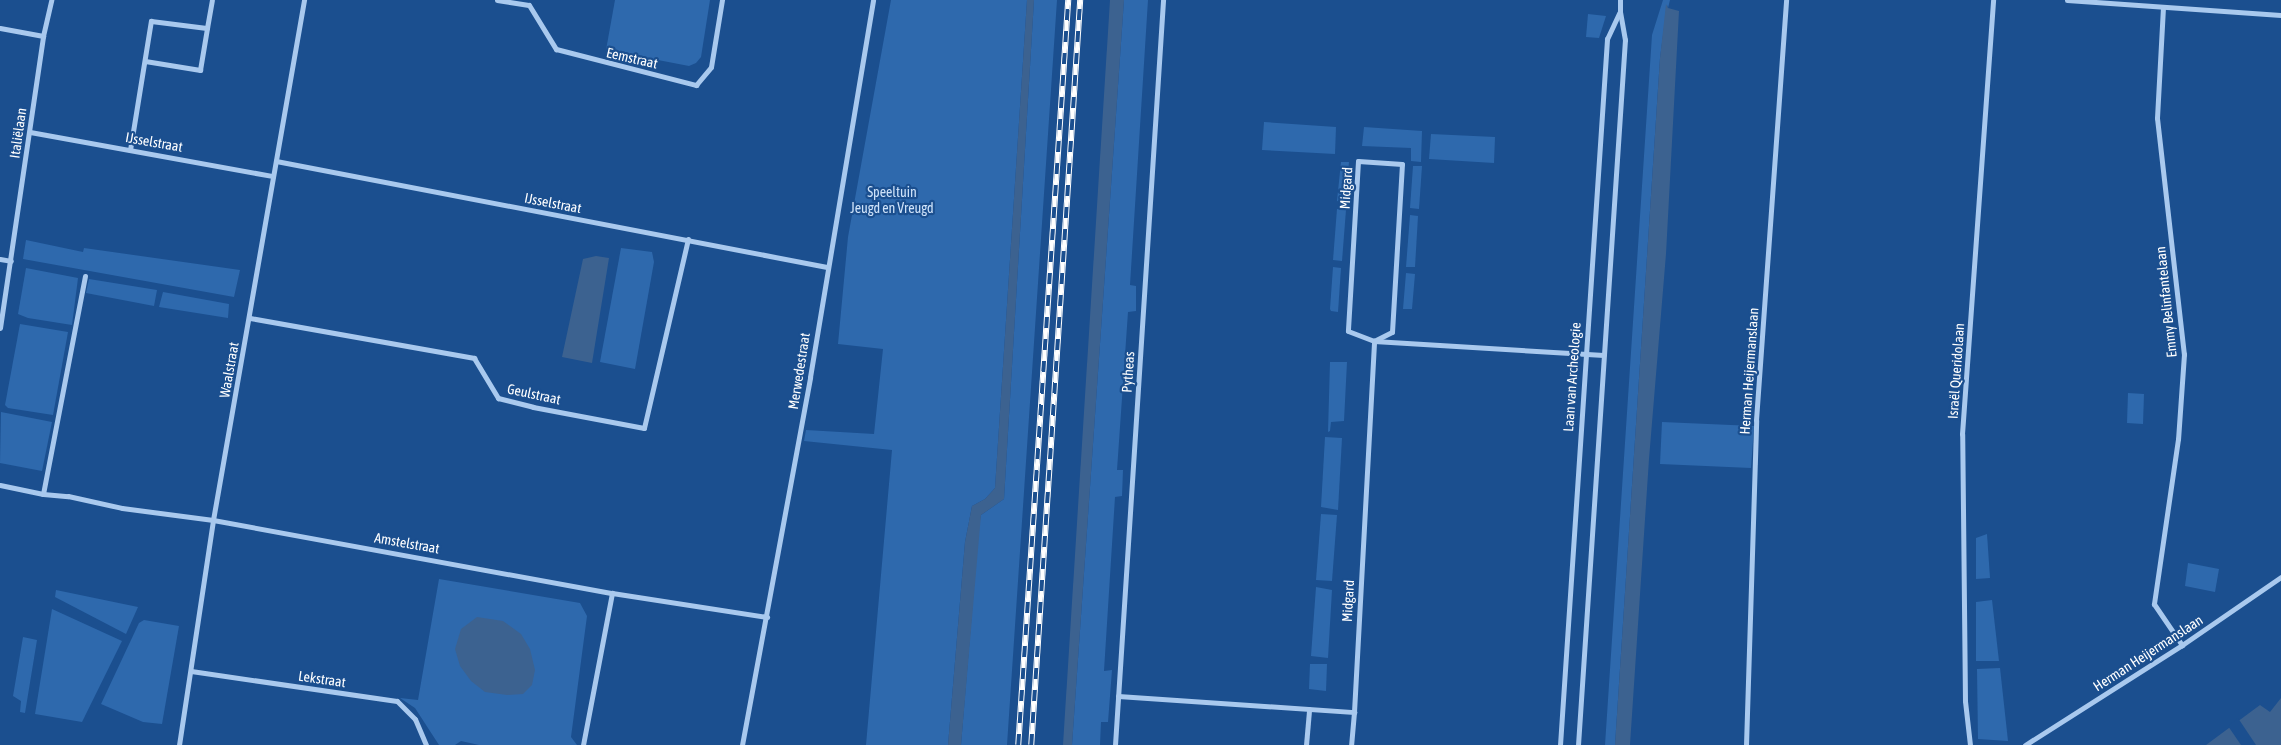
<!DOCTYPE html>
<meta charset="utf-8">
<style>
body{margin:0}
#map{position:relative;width:2281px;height:745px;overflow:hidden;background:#1b4f8f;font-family:"Asap Condensed",sans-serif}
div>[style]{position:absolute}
.green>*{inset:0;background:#2e69ad}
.water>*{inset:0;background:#3c6290}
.pier>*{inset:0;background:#1b4f8f}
.street>*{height:5px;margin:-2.5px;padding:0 2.5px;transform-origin:2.5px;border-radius:2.5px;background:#a9c9ee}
.rail>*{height:5.5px;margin-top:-2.75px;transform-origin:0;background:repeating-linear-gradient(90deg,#1b4f8f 0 11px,#fff 0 22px);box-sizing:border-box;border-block:1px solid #fff}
span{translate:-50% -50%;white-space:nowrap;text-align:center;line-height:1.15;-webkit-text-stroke:4.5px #1b4f8f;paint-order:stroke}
.street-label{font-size:14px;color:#fff}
.park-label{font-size:14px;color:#cfe3fa}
</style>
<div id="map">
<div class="green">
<i style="clip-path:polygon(615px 0,710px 0,701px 57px,696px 63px,689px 66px,606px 50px)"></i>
<i style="clip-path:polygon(891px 0,1027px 0,995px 488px,985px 499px,972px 506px,965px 542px,948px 745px,866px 745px,892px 450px,804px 441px,806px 430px,874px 434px,883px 349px,838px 344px,848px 237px)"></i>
<i style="clip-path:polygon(1034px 0,1057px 0,1007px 745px,961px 745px,979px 526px,981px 515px,1004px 499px)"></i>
<i style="clip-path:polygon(1124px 0,1148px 0,1130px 285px,1136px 286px,1136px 311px,1128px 312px,1117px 470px,1123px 470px,1122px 496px,1115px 497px,1104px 671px,1112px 670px,1108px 722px,1101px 722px,1100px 745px,1072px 745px)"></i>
<i style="clip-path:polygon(1663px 0,1670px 0,1668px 8px,1667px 5px,1660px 58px,1615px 745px,1605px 745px,1652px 35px)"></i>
<i style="clip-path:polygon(1588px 14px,1606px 16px,1599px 38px,1586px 37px)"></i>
<i style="clip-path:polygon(1264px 122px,1336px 127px,1335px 154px,1262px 150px)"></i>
<i style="clip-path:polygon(1364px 127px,1422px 131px,1421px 162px,1411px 161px,1411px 148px,1362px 146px)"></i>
<i style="clip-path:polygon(1431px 134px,1495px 137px,1494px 163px,1429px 159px)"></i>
<i style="clip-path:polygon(1341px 162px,1349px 162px,1345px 203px,1337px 201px)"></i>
<i style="clip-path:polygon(1413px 166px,1422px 166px,1419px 209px,1410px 208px)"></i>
<i style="clip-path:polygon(1337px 209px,1346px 210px,1342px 261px,1333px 260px)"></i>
<i style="clip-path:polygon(1410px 215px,1418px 216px,1415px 267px,1406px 267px)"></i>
<i style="clip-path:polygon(26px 240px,83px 252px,84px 248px,240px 270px,234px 297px,23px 259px)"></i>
<i style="clip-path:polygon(621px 248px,652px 252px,654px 262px,635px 369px,600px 362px)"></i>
<i style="clip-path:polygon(1333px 267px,1341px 268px,1338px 312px,1331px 311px,1330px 309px)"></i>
<i style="clip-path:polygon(26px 268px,78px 278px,72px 325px,28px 318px,18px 314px)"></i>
<i style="clip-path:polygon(1406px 273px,1415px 274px,1412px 309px,1403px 309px)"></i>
<i style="clip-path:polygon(89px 279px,157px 290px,154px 306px,86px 293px)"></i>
<i style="clip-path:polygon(163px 292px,229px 304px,228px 318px,159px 307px)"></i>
<i style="clip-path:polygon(20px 324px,68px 332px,53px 415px,8px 408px,5px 405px)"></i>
<i style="clip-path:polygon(1330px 362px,1347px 362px,1344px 421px,1331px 422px,1330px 431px,1328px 432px)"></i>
<i style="clip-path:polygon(2128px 393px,2144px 394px,2143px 424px,2127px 423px)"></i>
<i style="clip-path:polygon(1px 412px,52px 422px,42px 471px,0 463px)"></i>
<i style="clip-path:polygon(1662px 422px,1754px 426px,1751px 468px,1660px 464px)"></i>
<i style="clip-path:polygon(1325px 437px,1342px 438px,1338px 510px,1321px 507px)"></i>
<i style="clip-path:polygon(1321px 514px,1337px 515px,1332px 581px,1316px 580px)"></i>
<i style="clip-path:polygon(1987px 534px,1990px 578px,1976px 579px,1976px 538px)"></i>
<i style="clip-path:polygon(2188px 563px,2219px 569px,2215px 592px,2185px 586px)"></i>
<i style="clip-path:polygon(439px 579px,580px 603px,587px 616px,571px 737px,577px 745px,479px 745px,461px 741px,455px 745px,439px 745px,415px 708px,400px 698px,418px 700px)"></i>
<i style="clip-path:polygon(1316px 587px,1332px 590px,1328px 658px,1311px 656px)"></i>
<i style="clip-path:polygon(56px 590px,138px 607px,126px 634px,55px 597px)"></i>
<i style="clip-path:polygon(1992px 600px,1999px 661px,1976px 661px,1976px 602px)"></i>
<i style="clip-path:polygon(52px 609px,122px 641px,82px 722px,35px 714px)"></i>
<i style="clip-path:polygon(144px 620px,179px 626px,162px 724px,143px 722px,101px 704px,139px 623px)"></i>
<i style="clip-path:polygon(23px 637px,37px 640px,25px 713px,20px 712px,21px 701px,13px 696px)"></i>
<i style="clip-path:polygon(1310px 664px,1327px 664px,1326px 691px,1309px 689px)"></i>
<i style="clip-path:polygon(2000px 668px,2008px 741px,1978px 739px,1977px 669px)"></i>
</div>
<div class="water">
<i style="clip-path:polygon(1027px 0,1034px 0,1004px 499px,981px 515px,961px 745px,948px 745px,965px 542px,972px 506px,985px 499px,995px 488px)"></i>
<i style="clip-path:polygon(1110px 0,1124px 0,1072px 745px,1063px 745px)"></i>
<i style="clip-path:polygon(1666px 4px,1668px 8px,1679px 11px,1666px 254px,1649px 459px,1630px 745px,1615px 745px,1660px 58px)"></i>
<i style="clip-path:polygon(596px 256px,609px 258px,592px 363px,562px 357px,583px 259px)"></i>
<i style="clip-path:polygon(477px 617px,503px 621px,521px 634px,530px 649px,535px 670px,532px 685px,523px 694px,507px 695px,485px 692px,471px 681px,460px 666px,455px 649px,461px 629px)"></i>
<i style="clip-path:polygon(2281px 698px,2281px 745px,2206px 745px,2260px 705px,2270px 712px)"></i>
</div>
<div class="pier">
<i style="clip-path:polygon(2238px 718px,2256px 745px,2241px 745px,2228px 726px)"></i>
</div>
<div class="street">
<i style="left:497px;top:0;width:32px;rotate:9deg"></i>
<i style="left:529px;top:5px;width:52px;rotate:58.5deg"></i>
<i style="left:556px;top:49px;width:145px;rotate:14.4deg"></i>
<i style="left:696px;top:85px;width:23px;rotate:-50deg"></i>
<i style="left:711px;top:67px;width:68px;rotate:-80.7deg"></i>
<i style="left:2067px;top:0;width:215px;rotate:4deg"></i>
<i style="left:2163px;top:7px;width:111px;rotate:93.1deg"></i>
<i style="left:2157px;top:118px;width:238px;rotate:83.5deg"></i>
<i style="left:2184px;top:354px;width:85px;rotate:94deg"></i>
<i style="left:2178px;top:439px;width:167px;rotate:98.3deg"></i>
<i style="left:2154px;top:604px;width:50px;rotate:55.7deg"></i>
<i style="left:0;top:28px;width:44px;rotate:10.5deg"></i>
<i style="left:145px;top:61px;width:56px;rotate:9.3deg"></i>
<i style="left:200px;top:70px;width:43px;rotate:-80.5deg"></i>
<i style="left:30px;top:132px;width:247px;rotate:10.3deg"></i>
<i style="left:130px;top:150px;width:131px;rotate:-80.8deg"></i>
<i style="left:151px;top:21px;width:56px;rotate:7.1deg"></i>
<i style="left:207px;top:28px;width:28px;rotate:-80deg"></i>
<i style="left:276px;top:161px;width:561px;rotate:10.89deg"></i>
<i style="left:0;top:259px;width:11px;rotate:10deg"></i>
<i style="left:250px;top:318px;width:228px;rotate:10.1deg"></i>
<i style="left:474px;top:358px;width:47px;rotate:59deg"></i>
<i style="left:498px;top:398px;width:36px;rotate:14deg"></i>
<i style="left:533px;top:407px;width:113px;rotate:10.7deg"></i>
<i style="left:644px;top:428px;width:194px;rotate:-76.9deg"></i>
<i style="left:0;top:328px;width:295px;rotate:-81.6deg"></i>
<i style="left:43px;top:36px;width:37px;rotate:-77deg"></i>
<i style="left:0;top:485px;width:44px;rotate:11.8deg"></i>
<i style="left:43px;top:494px;width:222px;rotate:-79.1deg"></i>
<i style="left:43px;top:494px;width:25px;rotate:5deg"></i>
<i style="left:68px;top:496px;width:55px;rotate:12.5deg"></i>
<i style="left:122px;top:508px;width:92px;rotate:7.5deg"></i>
<i style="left:213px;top:520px;width:406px;rotate:10.4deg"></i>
<i style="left:612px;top:593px;width:157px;rotate:8.8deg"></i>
<i style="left:191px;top:671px;width:208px;rotate:8.3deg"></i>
<i style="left:397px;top:701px;width:25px;rotate:45deg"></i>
<i style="left:415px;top:719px;width:28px;rotate:67deg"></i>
<i style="left:1118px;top:696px;width:237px;rotate:3.9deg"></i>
<i style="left:1354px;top:712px;width:33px;rotate:95deg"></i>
<i style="left:1354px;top:712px;width:372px;rotate:-86.9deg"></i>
<i style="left:1374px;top:341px;width:20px;rotate:-27deg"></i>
<i style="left:1392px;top:332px;width:168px;rotate:-86.6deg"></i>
<i style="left:1402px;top:164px;width:44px;rotate:-176.1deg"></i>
<i style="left:1358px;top:161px;width:170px;rotate:93.4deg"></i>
<i style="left:1348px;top:331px;width:28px;rotate:21deg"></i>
<i style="left:1374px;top:341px;width:230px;rotate:3.5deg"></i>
<i style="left:179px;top:745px;width:228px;rotate:-81.4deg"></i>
<i style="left:213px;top:520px;width:528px;rotate:-80.07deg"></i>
<i style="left:583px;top:745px;width:155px;rotate:-79.2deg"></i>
<i style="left:742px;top:745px;width:374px;rotate:-79.5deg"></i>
<i style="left:810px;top:377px;width:382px;rotate:-80.5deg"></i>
<i style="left:1115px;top:745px;width:747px;rotate:-86.31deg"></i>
<i style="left:1306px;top:745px;width:36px;rotate:-85deg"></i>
<i style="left:1560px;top:745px;width:708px;rotate:-86.19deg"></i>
<i style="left:1607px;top:39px;width:29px;rotate:-65deg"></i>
<i style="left:1578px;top:745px;width:707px;rotate:-86.19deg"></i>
<i style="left:1625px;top:40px;width:28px;rotate:-100deg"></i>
<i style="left:1620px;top:12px;width:12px;rotate:-90deg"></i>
<i style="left:1746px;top:745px;width:325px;rotate:-88.2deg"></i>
<i style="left:1756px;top:420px;width:421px;rotate:-85.9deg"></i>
<i style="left:1970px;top:745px;width:44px;rotate:-96.5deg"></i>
<i style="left:1965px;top:701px;width:267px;rotate:-90.6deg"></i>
<i style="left:1962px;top:434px;width:435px;rotate:-85.9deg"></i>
<i style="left:2025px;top:745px;width:186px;rotate:-32.5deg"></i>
<i style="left:2182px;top:645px;width:120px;rotate:-34.5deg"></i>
</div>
<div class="rail">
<i style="left:1018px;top:745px;width:747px;rotate:-86.16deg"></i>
<i style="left:1031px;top:745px;width:747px;rotate:-86.24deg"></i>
</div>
<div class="street-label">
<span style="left:632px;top:58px;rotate:13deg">Eemstraat</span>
<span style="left:18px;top:133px;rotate:-82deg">Italiëlaan</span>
<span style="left:154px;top:142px;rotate:10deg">IJsselstraat</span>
<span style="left:1346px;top:188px;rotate:-86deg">Midgard</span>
<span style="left:553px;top:203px;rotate:11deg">IJsselstraat</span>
<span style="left:2166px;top:302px;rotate:-96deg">Emmy Belinfantelaan</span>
<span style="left:229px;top:370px;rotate:-80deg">Waalstraat</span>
<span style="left:799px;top:371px;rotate:-81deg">Merwedestraat</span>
<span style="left:1749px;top:371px;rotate:-86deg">Herman Heijermanslaan</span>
<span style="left:1956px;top:371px;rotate:-86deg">Israël Queridolaan</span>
<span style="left:1128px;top:372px;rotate:-86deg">Pytheas</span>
<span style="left:1572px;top:377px;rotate:-86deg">Laan van Archeologie</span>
<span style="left:534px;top:394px;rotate:12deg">Geulstraat</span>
<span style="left:407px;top:543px;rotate:10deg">Amstelstraat</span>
<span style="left:1348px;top:601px;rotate:-87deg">Midgard</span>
<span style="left:2148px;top:653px;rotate:-33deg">Herman Heijermanslaan</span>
<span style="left:322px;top:679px;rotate:8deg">Lekstraat</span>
</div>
<div class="park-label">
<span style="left:892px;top:200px">Speeltuin<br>Jeugd en Vreugd</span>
</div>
</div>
